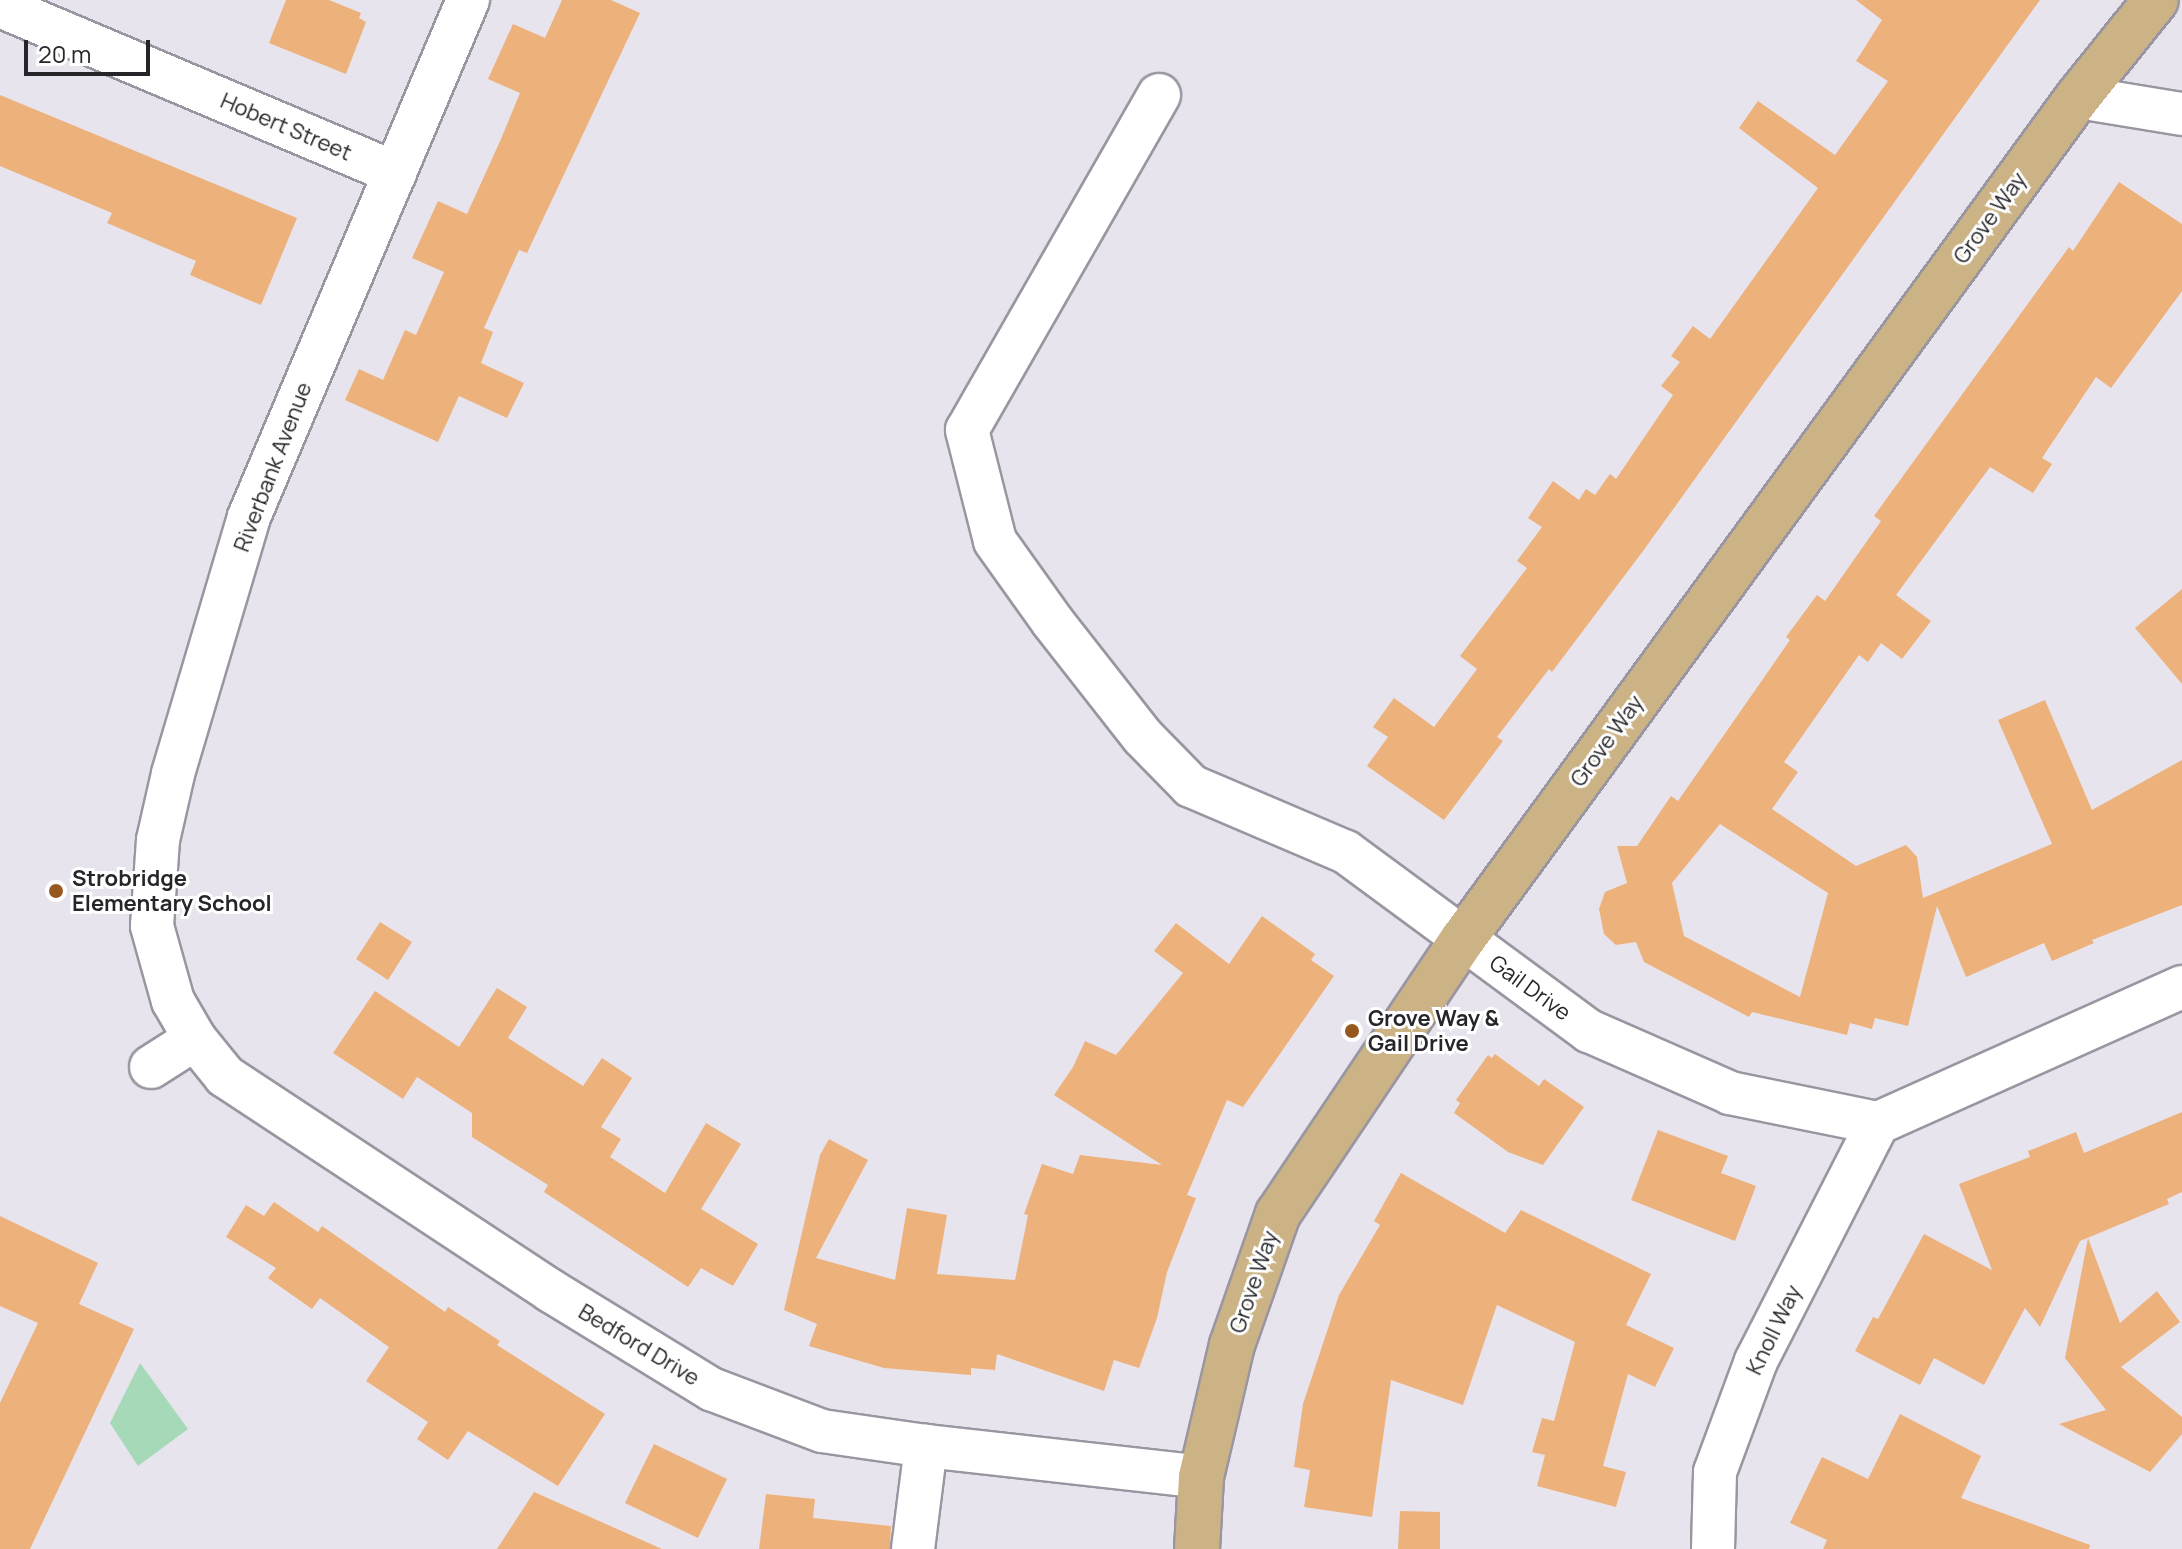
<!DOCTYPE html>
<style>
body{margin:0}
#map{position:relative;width:2182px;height:1549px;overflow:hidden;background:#e7e4ee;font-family:Manrope,sans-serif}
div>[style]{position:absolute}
.green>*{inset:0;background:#a5d9b8}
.building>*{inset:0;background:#edb17c}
.roads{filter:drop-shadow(2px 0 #9a96a1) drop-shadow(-2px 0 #9a96a1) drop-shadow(0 2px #9a96a1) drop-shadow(0 -2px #9a96a1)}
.minor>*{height:42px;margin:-21px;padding:0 21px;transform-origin:21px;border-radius:21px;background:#fff}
.major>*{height:44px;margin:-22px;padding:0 22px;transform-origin:22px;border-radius:22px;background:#ccb386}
.dots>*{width:22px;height:22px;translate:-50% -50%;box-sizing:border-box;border:4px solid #fff;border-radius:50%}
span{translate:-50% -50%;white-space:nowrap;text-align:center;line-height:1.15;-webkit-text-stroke:6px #fff;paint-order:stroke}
.street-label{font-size:22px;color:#262529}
.poi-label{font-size:22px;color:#262529;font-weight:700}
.left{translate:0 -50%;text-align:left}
.scale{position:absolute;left:24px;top:40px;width:126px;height:36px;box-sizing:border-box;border:4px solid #262529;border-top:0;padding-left:10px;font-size:24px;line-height:28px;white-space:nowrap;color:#262529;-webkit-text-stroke:6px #fff;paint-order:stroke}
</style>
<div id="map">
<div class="green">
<i style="clip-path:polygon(140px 1363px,188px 1429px,138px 1466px,110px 1423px)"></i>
</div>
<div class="building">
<i style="clip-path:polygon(286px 0,329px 0,361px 13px,359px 18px,366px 22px,346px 74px,269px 43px)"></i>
<i style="clip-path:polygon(562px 0,611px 0,640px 13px,527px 253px,519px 250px,484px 328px,493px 332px,481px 363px,524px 383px,507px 418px,459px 396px,438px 442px,345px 400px,359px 369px,383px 380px,405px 330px,416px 335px,444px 272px,412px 258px,438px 201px,467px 214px,501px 139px,520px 93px,488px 79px,513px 24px,545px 38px)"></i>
<i style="clip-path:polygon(1856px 0,2040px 0,1643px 551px,1552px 672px,1549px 669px,1497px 737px,1503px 741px,1444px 820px,1367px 766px,1388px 737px,1373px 727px,1394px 698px,1434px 727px,1477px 669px,1460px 656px,1527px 568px,1517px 561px,1542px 527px,1528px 518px,1553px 481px,1579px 500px,1586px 489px,1595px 495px,1610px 474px,1616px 479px,1673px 395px,1661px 386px,1680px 362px,1671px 356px,1693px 326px,1710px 339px,1818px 188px,1739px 128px,1758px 101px,1835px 155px,1888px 81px,1856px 61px,1882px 20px)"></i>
<i style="clip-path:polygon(0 95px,297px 218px,261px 305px,190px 275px,196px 261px,107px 223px,112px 213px,0 166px)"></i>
<i style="clip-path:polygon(evenodd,2119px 182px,2182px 224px,2182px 291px,2111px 388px,2096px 377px,2042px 458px,2052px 464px,2033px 493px,1990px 467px,1896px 595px,1931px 621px,1902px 659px,1881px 643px,1868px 662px,1859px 655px,1784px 762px,1798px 772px,1772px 809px,1856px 866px,1906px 845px,1917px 857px,1923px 898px,2052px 844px,1998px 720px,2045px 700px,2092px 810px,2182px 760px,2182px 905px,2092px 940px,2094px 943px,2052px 961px,2044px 943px,1966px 977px,1937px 906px,1908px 1026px,1875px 1018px,1872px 1029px,1850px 1023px,1847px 1035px,1752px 1012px,1749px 1017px,1644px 962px,1636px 942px,1616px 945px,1604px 934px,1599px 909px,1605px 892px,1627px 883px,1617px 846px,1637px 846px,1671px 796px,1678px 801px,1790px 640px,1786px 637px,1817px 595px,1825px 601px,1881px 521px,1874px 516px,2069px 247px,2073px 251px,2119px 182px,1720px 824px,1828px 893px,1800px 997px,1684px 936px,1672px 883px,1720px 824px)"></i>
<i style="clip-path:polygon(2182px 589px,2182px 684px,2135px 628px)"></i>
<i style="clip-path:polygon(1262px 916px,1315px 954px,1311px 960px,1334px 976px,1243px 1107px,1227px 1100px,1187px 1195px,1196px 1198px,1167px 1272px,1157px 1318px,1139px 1368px,1114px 1360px,1104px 1391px,997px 1354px,995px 1370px,971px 1368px,971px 1375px,884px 1368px,809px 1346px,817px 1324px,784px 1310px,820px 1155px,829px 1139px,868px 1160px,816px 1258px,895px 1280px,907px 1208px,947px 1215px,937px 1274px,1015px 1280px,1028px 1215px,1024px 1214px,1042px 1164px,1073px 1174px,1080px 1155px,1162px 1165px,1054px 1095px,1073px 1067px,1085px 1041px,1116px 1055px,1183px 973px,1154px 951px,1176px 923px,1229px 964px)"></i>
<i style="clip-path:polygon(380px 922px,412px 942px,388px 980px,356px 959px)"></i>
<i style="clip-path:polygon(497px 988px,527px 1007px,508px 1038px,583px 1086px,602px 1058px,632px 1078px,601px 1127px,621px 1139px,610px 1157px,665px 1193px,706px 1123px,741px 1144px,701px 1209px,758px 1244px,733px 1286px,701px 1268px,688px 1287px,544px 1192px,548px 1185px,472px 1137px,472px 1113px,417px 1077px,403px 1099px,333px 1053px,375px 991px,459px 1047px)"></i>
<i style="clip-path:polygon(1495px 1054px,1539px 1086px,1544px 1079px,1584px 1107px,1543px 1165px,1508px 1152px,1454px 1113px,1460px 1103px,1456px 1100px,1488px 1055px,1492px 1058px)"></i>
<i style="clip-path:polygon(2182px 1112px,2182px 1192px,2167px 1199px,2169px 1204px,2080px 1241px,2040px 1327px,2025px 1308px,1984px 1385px,1934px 1358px,1920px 1385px,1855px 1351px,1873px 1317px,1878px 1319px,1924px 1234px,1992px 1270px,1959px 1184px,2030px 1157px,2028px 1151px,2076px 1132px,2084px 1153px)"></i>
<i style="clip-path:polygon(1658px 1130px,1728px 1156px,1721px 1173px,1756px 1186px,1735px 1241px,1631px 1200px)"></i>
<i style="clip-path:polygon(1401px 1173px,1505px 1233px,1521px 1210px,1651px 1274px,1626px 1325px,1674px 1348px,1655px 1387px,1628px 1374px,1603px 1466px,1626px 1472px,1616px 1507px,1537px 1486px,1545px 1455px,1532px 1452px,1542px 1418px,1554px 1421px,1575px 1342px,1497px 1305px,1463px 1405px,1391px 1380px,1372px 1517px,1304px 1507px,1310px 1470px,1294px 1467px,1303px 1404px,1339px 1295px,1380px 1225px,1374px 1221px)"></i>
<i style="clip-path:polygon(274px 1202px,318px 1232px,322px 1226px,445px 1312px,448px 1307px,500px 1341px,497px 1345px,605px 1414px,558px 1486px,468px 1431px,448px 1460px,417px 1439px,428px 1422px,366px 1381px,389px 1347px,320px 1298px,312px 1309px,268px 1278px,276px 1268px,226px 1237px,246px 1205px,264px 1216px)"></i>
<i style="clip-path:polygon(0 1216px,98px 1263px,79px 1304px,134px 1329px,30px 1549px,0 1549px,0 1403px,38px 1323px,0 1306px)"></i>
<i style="clip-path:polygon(2088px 1238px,2120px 1323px,2157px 1291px,2180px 1322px,2121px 1367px,2182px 1417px,2182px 1434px,2150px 1472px,2059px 1424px,2106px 1410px,2065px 1358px)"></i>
<i style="clip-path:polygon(1900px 1414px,1981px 1456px,1961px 1498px,2090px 1545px,2089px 1549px,1823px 1549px,1827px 1540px,1790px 1523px,1822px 1457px,1868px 1479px)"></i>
<i style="clip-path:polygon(654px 1444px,727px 1479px,698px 1538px,625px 1503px)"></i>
<i style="clip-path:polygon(534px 1492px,662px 1549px,497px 1549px)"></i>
<i style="clip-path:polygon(766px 1494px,815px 1499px,813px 1518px,891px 1526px,890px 1549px,759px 1549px)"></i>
<i style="clip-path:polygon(1400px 1511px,1440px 1512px,1440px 1549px,1398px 1549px)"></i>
</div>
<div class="roads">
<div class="minor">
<i style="left:468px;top:0;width:561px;rotate:112.96deg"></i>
<i style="left:249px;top:517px;width:268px;rotate:106.5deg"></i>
<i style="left:173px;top:774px;width:68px;rotate:102.8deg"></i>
<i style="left:158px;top:840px;width:86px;rotate:94deg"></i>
<i style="left:152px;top:926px;width:78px;rotate:74.4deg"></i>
<i style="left:173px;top:1001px;width:44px;rotate:59.9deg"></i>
<i style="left:195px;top:1039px;width:48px;rotate:51deg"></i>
<i style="left:225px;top:1076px;width:391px;rotate:33.4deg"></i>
<i style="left:551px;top:1291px;width:188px;rotate:31.5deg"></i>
<i style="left:711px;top:1389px;width:119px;rotate:20.7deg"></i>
<i style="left:822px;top:1431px;width:105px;rotate:8.2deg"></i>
<i style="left:926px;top:1446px;width:277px;rotate:6.4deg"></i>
<i style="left:0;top:6px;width:429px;rotate:22.9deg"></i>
<i style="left:1159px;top:95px;width:386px;rotate:119.8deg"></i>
<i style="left:967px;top:430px;width:114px;rotate:75.8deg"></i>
<i style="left:995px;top:541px;width:98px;rotate:54.5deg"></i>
<i style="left:1052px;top:621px;width:147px;rotate:51.9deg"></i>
<i style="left:1143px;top:737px;width:69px;rotate:45.6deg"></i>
<i style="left:1191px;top:786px;width:168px;rotate:23.1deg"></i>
<i style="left:1346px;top:852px;width:302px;rotate:36.4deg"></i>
<i style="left:1589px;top:1031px;width:154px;rotate:23.7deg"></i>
<i style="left:1730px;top:1093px;width:151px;rotate:11.5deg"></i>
<i style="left:1878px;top:1123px;width:333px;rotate:-24.1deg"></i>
<i style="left:2078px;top:97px;width:105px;rotate:9.3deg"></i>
<i style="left:151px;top:1067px;width:52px;rotate:-32.5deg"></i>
<i style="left:913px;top:1549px;width:104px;rotate:-82.8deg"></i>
<i style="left:1713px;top:1549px;width:77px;rotate:-88.5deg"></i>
<i style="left:1715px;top:1472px;width:118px;rotate:-69.7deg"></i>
<i style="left:1756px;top:1361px;width:267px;rotate:-62.9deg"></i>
</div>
<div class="major">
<i style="left:1197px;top:1549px;width:72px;rotate:-86.8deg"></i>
<i style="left:1201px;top:1477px;width:136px;rotate:-76.8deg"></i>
<i style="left:1232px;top:1345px;width:139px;rotate:-70.7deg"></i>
<i style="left:1278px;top:1214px;width:331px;rotate:-56.1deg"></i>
<i style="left:1463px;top:939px;width:1043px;rotate:-53.86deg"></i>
<i style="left:2078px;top:97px;width:124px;rotate:-51.2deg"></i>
</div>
</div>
<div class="dots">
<i style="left:56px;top:891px;background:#975820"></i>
<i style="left:1352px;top:1031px;background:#975820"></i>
</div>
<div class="street-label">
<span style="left:286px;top:127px;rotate:23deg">Hobert Street</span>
<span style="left:1990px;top:218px;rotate:-54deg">Grove Way</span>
<span style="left:273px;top:467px;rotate:-69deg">Riverbank Avenue</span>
<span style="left:1607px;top:741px;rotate:-54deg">Grove Way</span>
<span style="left:1530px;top:988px;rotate:36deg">Gail Drive</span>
<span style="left:1254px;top:1282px;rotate:-71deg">Grove Way</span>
<span style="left:1774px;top:1330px;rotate:-64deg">Knoll Way</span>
<span style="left:639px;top:1345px;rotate:31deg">Bedford Drive</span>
</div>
<div class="poi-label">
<span class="left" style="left:72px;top:891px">Strobridge<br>Elementary School</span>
<span class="left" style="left:1368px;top:1031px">Grove Way &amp;<br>Gail Drive</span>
</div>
<div class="scale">20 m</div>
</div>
